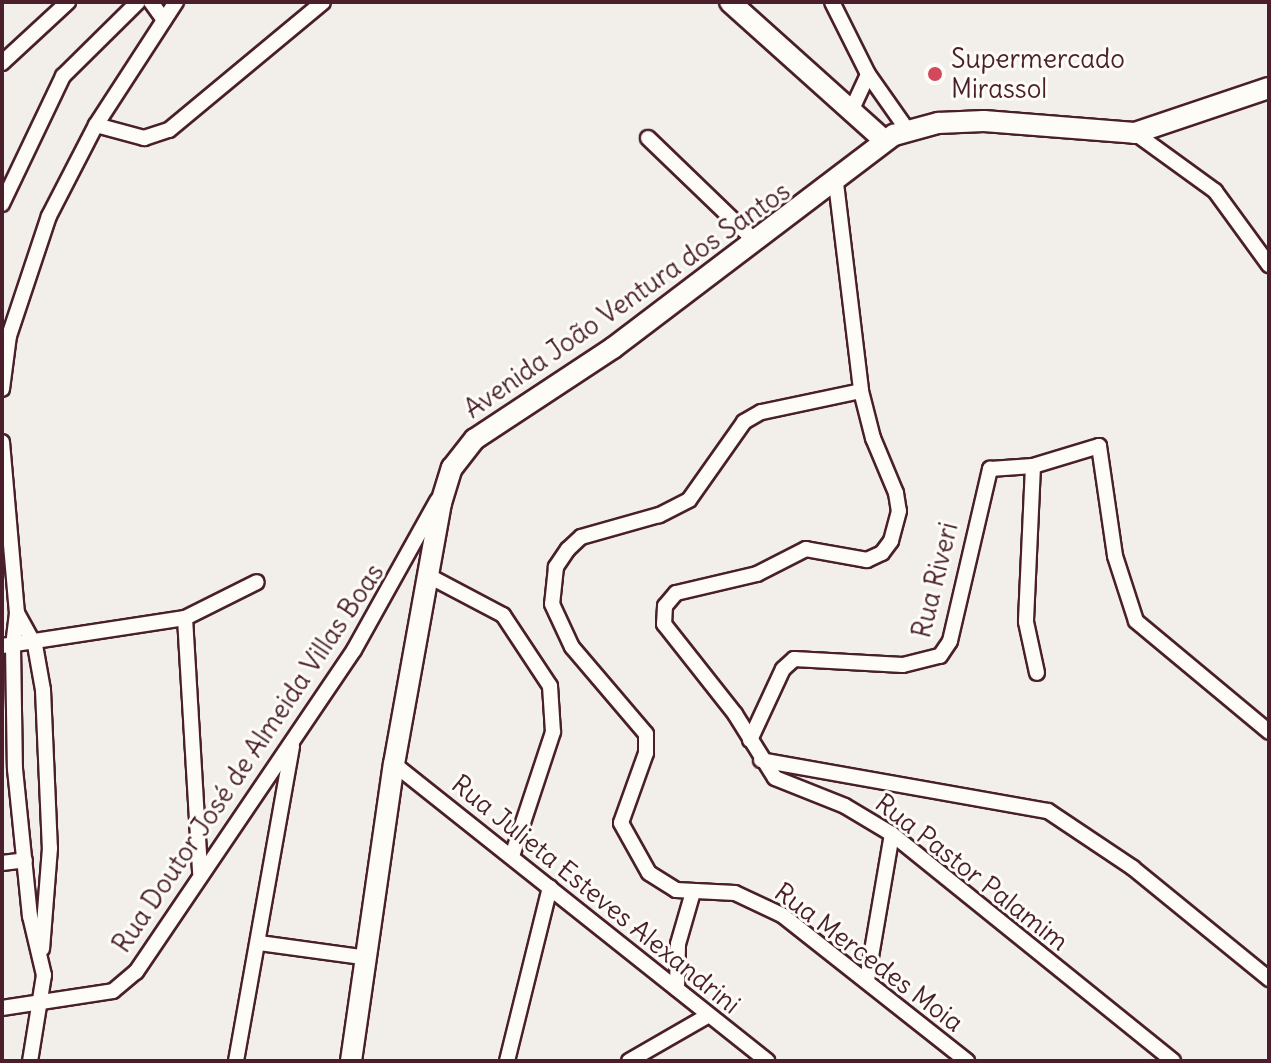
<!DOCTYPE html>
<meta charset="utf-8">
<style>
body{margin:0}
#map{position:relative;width:1271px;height:1063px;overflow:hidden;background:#f2efeb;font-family:Delius,sans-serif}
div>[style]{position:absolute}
.roads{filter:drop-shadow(2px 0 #4a1f2b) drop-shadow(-2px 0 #4a1f2b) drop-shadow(0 2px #4a1f2b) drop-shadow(0 -2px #4a1f2b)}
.minor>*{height:14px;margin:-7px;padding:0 7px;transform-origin:7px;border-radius:7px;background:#fdfcf7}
.secondary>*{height:20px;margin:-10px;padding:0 10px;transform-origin:10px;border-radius:10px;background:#fdfcf7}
.dots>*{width:22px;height:22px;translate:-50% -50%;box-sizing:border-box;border:4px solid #fdfcf7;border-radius:50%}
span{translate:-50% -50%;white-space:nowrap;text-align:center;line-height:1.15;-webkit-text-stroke:6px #fdfcf7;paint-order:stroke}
.poi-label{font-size:26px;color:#4a1f2b}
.left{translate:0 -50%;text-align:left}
.street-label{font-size:26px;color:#4a1f2b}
.frame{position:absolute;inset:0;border:4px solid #4a1f2b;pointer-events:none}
</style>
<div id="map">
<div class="roads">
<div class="minor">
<i style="left:151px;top:2px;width:22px;rotate:54deg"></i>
<i style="left:832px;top:2px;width:80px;rotate:63.4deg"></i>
<i style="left:868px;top:74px;width:70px;rotate:54.9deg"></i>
<i style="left:2px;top:63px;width:90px;rotate:-42.7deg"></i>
<i style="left:852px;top:109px;width:38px;rotate:-65deg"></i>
<i style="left:96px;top:125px;width:50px;rotate:15.2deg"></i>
<i style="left:144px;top:138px;width:26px;rotate:-18deg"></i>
<i style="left:169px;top:130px;width:200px;rotate:-39.7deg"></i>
<i style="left:1135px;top:133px;width:99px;rotate:35.9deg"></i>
<i style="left:1215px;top:191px;width:92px;rotate:53.9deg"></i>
<i style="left:648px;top:138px;width:149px;rotate:43.9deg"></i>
<i style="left:836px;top:183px;width:209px;rotate:83.1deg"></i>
<i style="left:861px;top:391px;width:49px;rotate:75.7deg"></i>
<i style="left:873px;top:438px;width:60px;rotate:67.3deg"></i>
<i style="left:896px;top:493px;width:18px;rotate:81deg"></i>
<i style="left:899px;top:511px;width:31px;rotate:105deg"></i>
<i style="left:891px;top:541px;width:15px;rotate:127deg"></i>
<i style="left:882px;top:553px;width:17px;rotate:155deg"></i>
<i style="left:867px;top:560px;width:62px;rotate:-169.8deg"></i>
<i style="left:806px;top:549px;width:55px;rotate:153deg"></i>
<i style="left:757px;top:574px;width:83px;rotate:166.8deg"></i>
<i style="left:676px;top:593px;width:17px;rotate:130deg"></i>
<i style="left:665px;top:606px;width:18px;rotate:93deg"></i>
<i style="left:664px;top:624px;width:115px;rotate:51.7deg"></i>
<i style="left:735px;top:714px;width:75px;rotate:58deg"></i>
<i style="left:775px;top:778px;width:75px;rotate:21.8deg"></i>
<i style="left:845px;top:806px;width:55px;rotate:30.8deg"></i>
<i style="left:892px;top:834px;width:361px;rotate:38.9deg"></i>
<i style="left:2px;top:204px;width:142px;rotate:-64.5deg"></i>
<i style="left:63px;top:76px;width:105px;rotate:-44.6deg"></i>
<i style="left:2px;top:389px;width:53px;rotate:-82.5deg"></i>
<i style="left:9px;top:336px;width:126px;rotate:-71.6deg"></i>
<i style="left:49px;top:216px;width:102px;rotate:-62.7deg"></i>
<i style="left:96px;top:125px;width:147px;rotate:-57deg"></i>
<i style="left:861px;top:391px;width:102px;rotate:168.1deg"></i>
<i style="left:761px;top:412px;width:20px;rotate:150deg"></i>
<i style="left:744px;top:422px;width:95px;rotate:125.2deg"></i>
<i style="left:689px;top:500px;width:34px;rotate:153deg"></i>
<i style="left:659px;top:515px;width:81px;rotate:164.2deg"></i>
<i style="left:581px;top:537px;width:18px;rotate:137deg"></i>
<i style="left:568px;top:549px;width:22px;rotate:124deg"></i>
<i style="left:556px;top:567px;width:37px;rotate:96deg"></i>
<i style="left:552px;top:604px;width:47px;rotate:65.1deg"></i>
<i style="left:572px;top:647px;width:114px;rotate:49.6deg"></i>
<i style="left:646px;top:734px;width:19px;rotate:90deg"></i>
<i style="left:646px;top:753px;width:74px;rotate:109.7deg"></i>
<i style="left:621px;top:823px;width:57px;rotate:60.8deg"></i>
<i style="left:649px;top:873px;width:32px;rotate:32deg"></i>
<i style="left:676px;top:890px;width:59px;rotate:2.9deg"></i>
<i style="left:735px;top:893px;width:52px;rotate:25.1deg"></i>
<i style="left:782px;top:915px;width:236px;rotate:38.3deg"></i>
<i style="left:2px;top:442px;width:172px;rotate:85deg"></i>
<i style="left:17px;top:613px;width:33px;rotate:97deg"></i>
<i style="left:13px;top:646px;width:123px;rotate:89.1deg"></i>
<i style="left:15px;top:769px;width:148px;rotate:84.2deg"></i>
<i style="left:30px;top:916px;width:61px;rotate:76.7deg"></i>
<i style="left:44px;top:975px;width:87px;rotate:99.2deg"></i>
<i style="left:1033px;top:466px;width:156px;rotate:92.6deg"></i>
<i style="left:1026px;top:622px;width:52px;rotate:77.8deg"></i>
<i style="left:427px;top:575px;width:86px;rotate:27.8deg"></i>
<i style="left:503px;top:615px;width:85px;rotate:56.5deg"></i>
<i style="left:550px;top:686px;width:46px;rotate:86.3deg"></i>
<i style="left:553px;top:732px;width:131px;rotate:108.3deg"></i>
<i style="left:17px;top:613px;width:37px;rotate:61deg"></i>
<i style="left:35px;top:645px;width:46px;rotate:79.9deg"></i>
<i style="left:43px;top:690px;width:158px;rotate:87.5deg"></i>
<i style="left:50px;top:848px;width:101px;rotate:94.5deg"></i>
<i style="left:185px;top:618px;width:255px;rotate:86.6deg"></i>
<i style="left:2px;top:646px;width:185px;rotate:-8.7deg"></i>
<i style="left:185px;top:618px;width:80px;rotate:-26.6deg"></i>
<i style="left:750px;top:740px;width:78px;rotate:-65.1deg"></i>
<i style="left:783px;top:669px;width:15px;rotate:-42deg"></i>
<i style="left:794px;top:659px;width:109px;rotate:3.2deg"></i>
<i style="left:903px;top:665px;width:38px;rotate:-14deg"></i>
<i style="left:940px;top:656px;width:18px;rotate:-56deg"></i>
<i style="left:950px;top:641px;width:177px;rotate:-76.9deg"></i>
<i style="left:990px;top:469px;width:43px;rotate:-4deg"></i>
<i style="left:1033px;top:466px;width:69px;rotate:-16.9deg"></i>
<i style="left:1099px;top:446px;width:111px;rotate:81.7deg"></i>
<i style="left:1115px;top:556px;width:68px;rotate:72.1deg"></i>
<i style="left:1136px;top:621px;width:173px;rotate:39.8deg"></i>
<i style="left:761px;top:760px;width:291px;rotate:10.1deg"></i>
<i style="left:1048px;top:811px;width:102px;rotate:33.8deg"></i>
<i style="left:1133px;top:868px;width:176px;rotate:39.2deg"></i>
<i style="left:394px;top:764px;width:477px;rotate:38.5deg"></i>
<i style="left:2px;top:863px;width:23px;rotate:-7deg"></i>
<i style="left:259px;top:943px;width:110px;rotate:7.8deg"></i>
<i style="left:867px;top:980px;width:148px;rotate:-80.3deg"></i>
<i style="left:677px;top:989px;width:45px;rotate:-88.7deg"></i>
<i style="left:678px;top:944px;width:54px;rotate:-73.9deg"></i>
<i style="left:2px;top:1008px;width:112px;rotate:-8.7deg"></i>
<i style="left:113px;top:991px;width:30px;rotate:-40deg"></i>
<i style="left:136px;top:972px;width:389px;rotate:-55.9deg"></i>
<i style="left:354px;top:650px;width:171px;rotate:-60.9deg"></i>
<i style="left:236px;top:1061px;width:320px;rotate:-79.9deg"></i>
<i style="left:507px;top:1061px;width:179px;rotate:-76.1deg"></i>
<i style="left:629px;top:1061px;width:92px;rotate:-29.9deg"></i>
</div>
<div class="secondary">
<i style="left:730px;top:2px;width:207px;rotate:41.9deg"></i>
<i style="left:351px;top:1061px;width:300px;rotate:-81.8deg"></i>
<i style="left:394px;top:764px;width:265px;rotate:-79.8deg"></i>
<i style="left:441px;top:503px;width:37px;rotate:-73deg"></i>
<i style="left:452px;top:468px;width:37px;rotate:-52deg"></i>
<i style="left:475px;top:439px;width:165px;rotate:-33.4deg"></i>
<i style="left:613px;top:348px;width:353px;rotate:-37.2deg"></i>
<i style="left:894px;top:135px;width:46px;rotate:-15.3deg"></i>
<i style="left:938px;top:123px;width:46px;rotate:-2.5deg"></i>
<i style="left:984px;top:121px;width:151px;rotate:4.5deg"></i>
<i style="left:1135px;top:133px;width:141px;rotate:-18.6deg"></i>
</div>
</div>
<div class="dots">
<i style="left:935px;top:74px;background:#d1495b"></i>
</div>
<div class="poi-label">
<span class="left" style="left:951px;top:74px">Supermercado<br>Mirassol</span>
</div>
<div class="street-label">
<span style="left:627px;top:300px;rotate:-35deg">Avenida João Ventura dos Santos</span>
<span style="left:935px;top:580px;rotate:-76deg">Rua Riveri</span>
<span style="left:248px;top:758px;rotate:-56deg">Rua Doutor José de Almeida Villas Boas</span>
<span style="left:972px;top:872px;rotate:38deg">Rua Pastor Palamim</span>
<span style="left:596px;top:894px;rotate:39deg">Rua Julieta Esteves Alexandrini</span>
<span style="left:869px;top:957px;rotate:37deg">Rua Mercedes Moia</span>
</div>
<div class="frame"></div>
</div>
